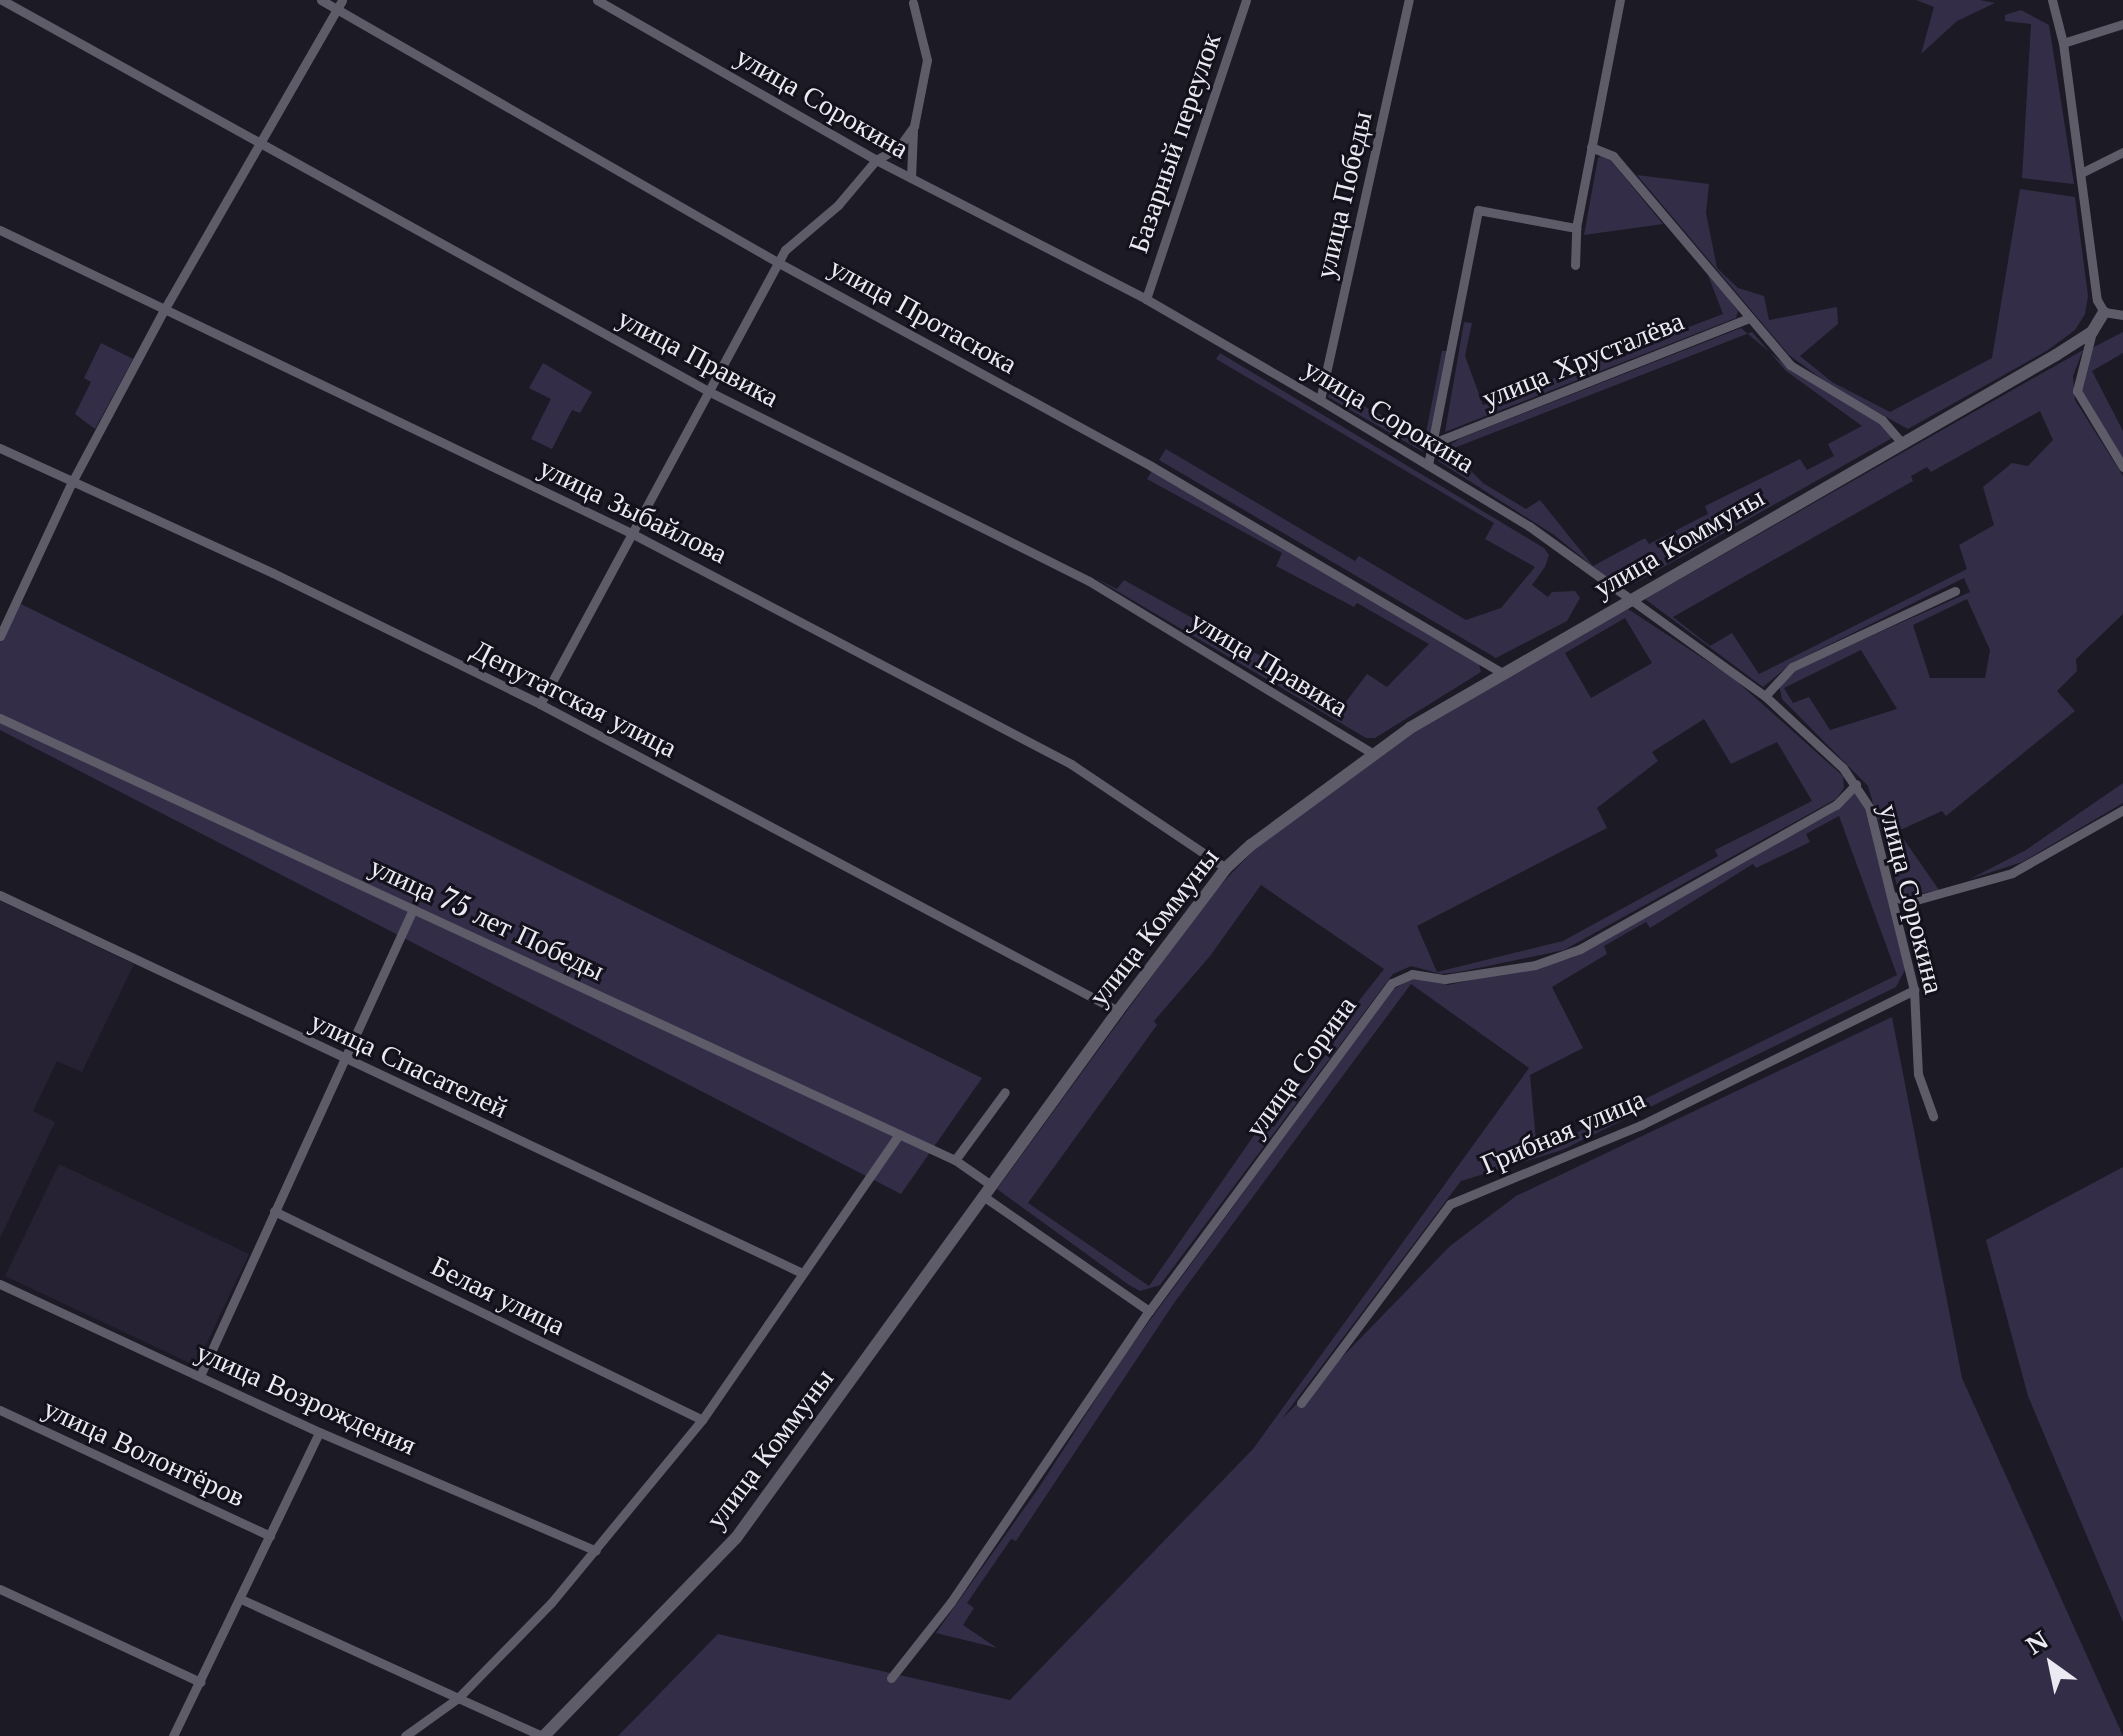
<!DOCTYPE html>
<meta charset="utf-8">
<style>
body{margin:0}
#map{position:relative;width:2123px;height:1736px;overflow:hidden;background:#1c1a25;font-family:"Libre Baskerville",serif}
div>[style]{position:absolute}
.built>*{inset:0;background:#262233}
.green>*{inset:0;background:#332d48}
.street>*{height:9px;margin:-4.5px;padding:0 4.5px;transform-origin:4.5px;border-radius:4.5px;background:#5e5c69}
.secondary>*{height:12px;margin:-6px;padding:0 6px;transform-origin:6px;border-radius:6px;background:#5e5c69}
span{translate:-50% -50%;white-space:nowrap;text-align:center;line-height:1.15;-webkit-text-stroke:6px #13111c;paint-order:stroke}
.street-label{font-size:28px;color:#ebeaf2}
.north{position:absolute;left:2011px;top:1624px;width:80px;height:80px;-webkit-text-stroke:6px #13111c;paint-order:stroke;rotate:327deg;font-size:22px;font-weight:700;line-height:32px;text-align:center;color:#ebeaf2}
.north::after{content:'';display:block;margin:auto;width:28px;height:36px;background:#ebeaf2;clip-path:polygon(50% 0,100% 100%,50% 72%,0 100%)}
</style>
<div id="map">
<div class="built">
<i style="clip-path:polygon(0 901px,134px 964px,82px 1072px,57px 1061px,33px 1111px,55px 1122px,0 1238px)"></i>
<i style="clip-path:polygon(59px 1164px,249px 1254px,196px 1366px,5px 1276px)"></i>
</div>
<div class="green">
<i style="clip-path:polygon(1980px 0,1995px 3px,1957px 21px,1921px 54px,1934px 7px,1916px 0)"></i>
<i style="clip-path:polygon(2021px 10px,2049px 25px,2074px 184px,2022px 178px,2031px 24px,2005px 21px,2005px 15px)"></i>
<i style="clip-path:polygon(1603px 155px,1611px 161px,1663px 224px,1584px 235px,1598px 158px)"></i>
<i style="clip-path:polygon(1637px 175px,1709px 184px,1706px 213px,1717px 268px,1738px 288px,1764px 296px,1769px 320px,1837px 307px,1838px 324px,1800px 356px,1832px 382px,1890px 412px,1992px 358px,2020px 189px,2075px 197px,2088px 296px,2085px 314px,2075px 330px,2048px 350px,1908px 429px,1837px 390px,1789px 355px)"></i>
<i style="clip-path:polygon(1704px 265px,1738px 311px,1736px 318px,1445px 432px,1464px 322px,1472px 323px,1465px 356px,1483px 405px,1723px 314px)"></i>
<i style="clip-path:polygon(evenodd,1741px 328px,1787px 367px,1887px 427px,1894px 437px,1635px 583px,1610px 580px,1554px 535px,1438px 461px,1440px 451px,1461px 438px,1741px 328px,1752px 332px,1786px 371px,1862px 426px,1828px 444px,1834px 456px,1807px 470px,1800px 459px,1705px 506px,1708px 514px,1649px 544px,1645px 538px,1593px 566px,1540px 500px,1526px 509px,1483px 483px,1454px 454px,1454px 448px,1752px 332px)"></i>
<i style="clip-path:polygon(2123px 332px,2123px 353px,2092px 371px,2123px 431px,2123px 461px,2082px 395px,2081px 376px,2092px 348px)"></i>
<i style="clip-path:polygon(101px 343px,133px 359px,95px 429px,75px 414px,91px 382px,84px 378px)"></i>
<i style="clip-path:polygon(evenodd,2083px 350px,2073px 376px,2075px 400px,2123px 476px,2123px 614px,2076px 659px,2077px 671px,2057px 691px,2075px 711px,1946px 816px,1942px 811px,1898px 831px,1939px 890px,1905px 897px,1897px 885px,1868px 786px,1782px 699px,1779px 685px,1797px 669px,1970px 592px,1964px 578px,1792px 663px,1763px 687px,1645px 599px,2083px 350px,2040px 411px,2053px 440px,2028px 466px,2012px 463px,1983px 487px,1994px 525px,1959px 545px,1967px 569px,1759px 674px,1732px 633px,1710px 646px,1673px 617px,1913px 481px,1911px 476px,1927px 467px,1931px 472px,2040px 411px,2083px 350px,1967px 599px,1990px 650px,1985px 678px,1930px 678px,1913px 625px,1967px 599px,2083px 350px,1861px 650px,1897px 709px,1830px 730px,1809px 697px,1793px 703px,1784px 688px,1861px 650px)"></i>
<i style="clip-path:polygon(1442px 351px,1450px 351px,1430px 441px,1423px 452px,1328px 397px,1331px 389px,1425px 438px)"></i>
<i style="clip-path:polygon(1220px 353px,1544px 548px,1549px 555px,1545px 567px,1532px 585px,1548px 597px,1552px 592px,1575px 591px,1580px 598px,1567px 621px,1496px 658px,1159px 460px,1166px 449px,1355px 561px,1359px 556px,1466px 620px,1501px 608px,1535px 567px,1485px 539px,1494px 523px,1216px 359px)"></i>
<i style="clip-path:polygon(543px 363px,592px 392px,580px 413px,572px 410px,552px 449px,531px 439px,551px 399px,529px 388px)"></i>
<i style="clip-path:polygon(1152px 471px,1478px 660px,1481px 672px,1375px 738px,1366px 738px,1117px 591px,1095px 578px,1117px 589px,1124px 580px,1345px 703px,1367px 674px,1387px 687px,1429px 644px,1357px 603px,1354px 607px,1276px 566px,1282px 553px,1147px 479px)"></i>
<i style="clip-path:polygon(21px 604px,982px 1078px,901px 1194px,0 730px,0 630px)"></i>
<i style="clip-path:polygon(evenodd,1628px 609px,1733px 678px,1843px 776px,1844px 788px,1836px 799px,1564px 950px,1459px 972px,1441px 974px,1411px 966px,1393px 974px,1160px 1285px,1140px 1291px,1129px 1285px,997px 1189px,1212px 894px,1271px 832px,1468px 694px,1628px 609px,1625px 618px,1652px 663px,1591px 698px,1565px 653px,1625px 618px,1628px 609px,1704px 719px,1731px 764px,1777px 742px,1812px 801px,1715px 850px,1718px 856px,1563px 941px,1437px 972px,1417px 926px,1607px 828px,1597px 808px,1658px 761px,1652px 752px,1704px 719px,1628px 609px,1261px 885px,1384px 969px,1329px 1039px,1334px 1043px,1274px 1127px,1264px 1121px,1149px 1286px,1028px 1203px,1157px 1025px,1154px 1021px,1210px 956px,1261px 885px)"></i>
<i style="clip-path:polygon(2123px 783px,2123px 803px,2022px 862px,1970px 879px,2026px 850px)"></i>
<i style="clip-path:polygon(evenodd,1853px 791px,1862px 797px,1906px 968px,1896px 987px,1562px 1150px,1461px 1181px,1281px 1420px,1450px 1246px,1516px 1196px,1892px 1017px,1962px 1378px,2123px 1736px,618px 1736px,718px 1634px,1010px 1700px,1253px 1449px,1529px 1068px,1411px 984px,1174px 1303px,1016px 1541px,1011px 1539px,967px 1603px,974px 1608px,963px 1625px,997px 1648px,936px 1633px,1038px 1489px,1123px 1357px,1392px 990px,1417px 976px,1448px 985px,1572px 958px,1832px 813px,1853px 791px,1839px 816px,1897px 975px,1537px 1152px,1530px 1075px,1583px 1048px,1552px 987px,1607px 954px,1604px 946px,1646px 922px,1650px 928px,1753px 864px,1756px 868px,1810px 842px,1806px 834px,1839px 816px)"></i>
<i style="clip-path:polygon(2123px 1167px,2123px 1622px,2028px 1396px,1986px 1240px)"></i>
</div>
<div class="street">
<i style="left:2px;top:0;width:809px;rotate:28.97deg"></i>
<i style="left:710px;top:392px;width:424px;rotate:26.5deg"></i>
<i style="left:1089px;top:581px;width:331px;rotate:31.3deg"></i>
<i style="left:321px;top:0;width:528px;rotate:29.87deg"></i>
<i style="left:779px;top:263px;width:424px;rotate:28.6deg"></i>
<i style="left:1151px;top:466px;width:407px;rotate:30.5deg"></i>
<i style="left:597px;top:0;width:322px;rotate:29.8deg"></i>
<i style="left:876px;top:160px;width:304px;rotate:27.2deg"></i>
<i style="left:1146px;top:299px;width:201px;rotate:30.1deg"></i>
<i style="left:1320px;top:400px;width:244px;rotate:31.1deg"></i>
<i style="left:1529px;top:526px;width:291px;rotate:35.8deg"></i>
<i style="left:1765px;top:696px;width:106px;rotate:42.7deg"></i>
<i style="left:1843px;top:768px;width:47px;rotate:56.3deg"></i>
<i style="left:1869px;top:807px;width:188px;rotate:76.2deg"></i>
<i style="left:1914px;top:990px;width:84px;rotate:87.3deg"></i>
<i style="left:1918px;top:1074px;width:45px;rotate:70.3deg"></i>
<i style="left:2052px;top:0;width:44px;rotate:75.7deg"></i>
<i style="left:2063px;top:43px;width:259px;rotate:82.5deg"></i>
<i style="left:2097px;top:300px;width:14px;rotate:60deg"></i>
<i style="left:2104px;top:312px;width:19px;rotate:9deg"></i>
<i style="left:2063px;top:43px;width:63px;rotate:-17.6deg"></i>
<i style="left:1591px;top:147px;width:24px;rotate:22deg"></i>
<i style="left:1613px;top:156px;width:274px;rotate:49.7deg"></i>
<i style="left:1790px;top:365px;width:107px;rotate:30.9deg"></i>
<i style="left:1882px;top:420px;width:32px;rotate:49deg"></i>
<i style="left:2081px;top:173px;width:47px;rotate:-26.6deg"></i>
<i style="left:911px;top:178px;width:48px;rotate:-87.6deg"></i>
<i style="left:0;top:230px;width:702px;rotate:25.65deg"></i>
<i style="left:633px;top:534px;width:495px;rotate:27.7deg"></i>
<i style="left:1071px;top:764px;width:187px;rotate:33.9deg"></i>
<i style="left:1575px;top:265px;width:37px;rotate:-88deg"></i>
<i style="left:1576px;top:228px;width:232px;rotate:-79.1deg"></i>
<i style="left:1146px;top:299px;width:315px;rotate:-71.5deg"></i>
<i style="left:2092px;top:332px;width:61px;rotate:104.3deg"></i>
<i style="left:2077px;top:391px;width:89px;rotate:58.8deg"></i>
<i style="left:1320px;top:400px;width:410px;rotate:-77.5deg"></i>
<i style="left:1436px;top:442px;width:334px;rotate:-21.6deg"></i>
<i style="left:0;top:448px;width:300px;rotate:24.6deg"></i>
<i style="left:273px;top:573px;width:297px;rotate:26.1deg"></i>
<i style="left:540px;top:704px;width:654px;rotate:27.97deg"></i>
<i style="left:1428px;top:465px;width:260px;rotate:-78.9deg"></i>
<i style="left:1478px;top:210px;width:100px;rotate:10.4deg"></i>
<i style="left:0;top:636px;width:168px;rotate:-65deg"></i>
<i style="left:71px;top:484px;width:197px;rotate:-61.9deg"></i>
<i style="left:164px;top:310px;width:357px;rotate:-60.1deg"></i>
<i style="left:1765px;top:696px;width:40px;rotate:-47deg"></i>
<i style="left:1792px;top:667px;width:180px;rotate:-25deg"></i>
<i style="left:540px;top:704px;width:516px;rotate:-61.65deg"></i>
<i style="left:785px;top:250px;width:70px;rotate:-40.3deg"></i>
<i style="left:838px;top:205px;width:59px;rotate:-49.8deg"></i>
<i style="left:876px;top:160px;width:26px;rotate:-29deg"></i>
<i style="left:899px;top:147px;width:26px;rotate:-54deg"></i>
<i style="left:914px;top:126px;width:67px;rotate:-78.9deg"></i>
<i style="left:927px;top:60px;width:59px;rotate:-103.8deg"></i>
<i style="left:0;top:718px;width:1052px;rotate:24.84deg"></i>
<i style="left:0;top:895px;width:884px;rotate:25.23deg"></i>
<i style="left:1893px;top:896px;width:17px;rotate:21deg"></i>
<i style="left:1909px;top:902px;width:107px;rotate:-15.7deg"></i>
<i style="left:2012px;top:873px;width:128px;rotate:-29.6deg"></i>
<i style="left:991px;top:1185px;width:44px;rotate:-145.2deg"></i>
<i style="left:955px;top:1160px;width:84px;rotate:-53.7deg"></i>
<i style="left:983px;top:1196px;width:202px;rotate:34.7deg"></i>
<i style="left:274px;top:1211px;width:476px;rotate:26deg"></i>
<i style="left:0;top:1284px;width:352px;rotate:24.9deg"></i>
<i style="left:319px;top:1432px;width:301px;rotate:23.2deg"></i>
<i style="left:200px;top:1376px;width:513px;rotate:-65.48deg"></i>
<i style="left:1301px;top:1403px;width:249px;rotate:-53.2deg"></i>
<i style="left:1450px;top:1204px;width:207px;rotate:-22.5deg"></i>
<i style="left:1641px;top:1125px;width:305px;rotate:-26.3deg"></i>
<i style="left:0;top:1410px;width:298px;rotate:25deg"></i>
<i style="left:0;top:1589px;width:221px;rotate:24.9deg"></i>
<i style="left:241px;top:1599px;width:239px;rotate:24.5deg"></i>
<i style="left:458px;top:1698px;width:133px;rotate:-45.6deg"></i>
<i style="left:551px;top:1603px;width:237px;rotate:-50.5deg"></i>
<i style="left:702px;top:1420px;width:347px;rotate:-55.4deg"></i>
<i style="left:891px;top:1678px;width:97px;rotate:-51.7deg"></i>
<i style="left:951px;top:1602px;width:352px;rotate:-55.8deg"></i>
<i style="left:1149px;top:1311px;width:408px;rotate:-53.5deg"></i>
<i style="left:1392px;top:983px;width:22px;rotate:-24deg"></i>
<i style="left:1412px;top:974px;width:33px;rotate:9deg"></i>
<i style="left:1445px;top:979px;width:91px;rotate:-8.8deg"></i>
<i style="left:1535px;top:965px;width:48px;rotate:-19.6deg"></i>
<i style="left:1580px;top:949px;width:294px;rotate:-29.4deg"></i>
<i style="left:1836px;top:805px;width:29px;rotate:-46deg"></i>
<i style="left:173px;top:1736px;width:337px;rotate:-64.3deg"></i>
<i style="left:405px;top:1736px;width:65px;rotate:-35.6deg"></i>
<i style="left:458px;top:1698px;width:92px;rotate:24.3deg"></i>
</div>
<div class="secondary">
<i style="left:544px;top:1736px;width:276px;rotate:-45.9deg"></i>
<i style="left:736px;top:1538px;width:651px;rotate:-54.06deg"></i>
<i style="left:1118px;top:1011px;width:179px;rotate:-52.9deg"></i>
<i style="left:1226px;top:868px;width:34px;rotate:-43deg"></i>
<i style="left:1251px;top:845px;width:197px;rotate:-36.3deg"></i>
<i style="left:1410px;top:728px;width:746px;rotate:-30deg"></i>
<i style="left:2056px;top:355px;width:43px;rotate:-32.6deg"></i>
<i style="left:2092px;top:332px;width:23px;rotate:-59deg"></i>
</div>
<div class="street-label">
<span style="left:822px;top:103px;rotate:30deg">улица Сорокина</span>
<span style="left:1175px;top:143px;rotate:-71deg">Базарный переулок</span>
<span style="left:1344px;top:195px;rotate:-77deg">улица Победы</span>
<span style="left:923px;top:316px;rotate:29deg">улица Протасюка</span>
<span style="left:698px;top:358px;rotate:28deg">улица Правика</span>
<span style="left:1583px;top:360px;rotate:-22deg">улица Хрусталёва</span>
<span style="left:1389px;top:416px;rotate:31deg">улица Сорокина</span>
<span style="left:633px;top:511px;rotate:26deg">улица Зыбайлова</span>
<span style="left:1679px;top:543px;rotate:-30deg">улица Коммуны</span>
<span style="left:1269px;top:664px;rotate:31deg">улица Правика</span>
<span style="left:574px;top:699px;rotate:27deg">Депутатская улица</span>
<span style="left:1911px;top:899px;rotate:76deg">улица Сорокина</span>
<span style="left:487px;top:919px;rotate:25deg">улица 75 лет Победы</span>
<span style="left:1154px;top:927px;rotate:-52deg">улица Коммуны</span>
<span style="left:409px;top:1065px;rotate:25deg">улица Спасателей</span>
<span style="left:1301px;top:1067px;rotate:-54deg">улица Сорина</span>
<span style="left:1563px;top:1132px;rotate:-23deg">Грибная улица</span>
<span style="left:498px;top:1296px;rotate:26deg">Белая улица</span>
<span style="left:306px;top:1399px;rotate:24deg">улица Возрождения</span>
<span style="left:770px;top:1449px;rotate:-53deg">улица Коммуны</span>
<span style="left:144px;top:1453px;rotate:25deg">улица Волонтёров</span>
</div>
<div class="north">N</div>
</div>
